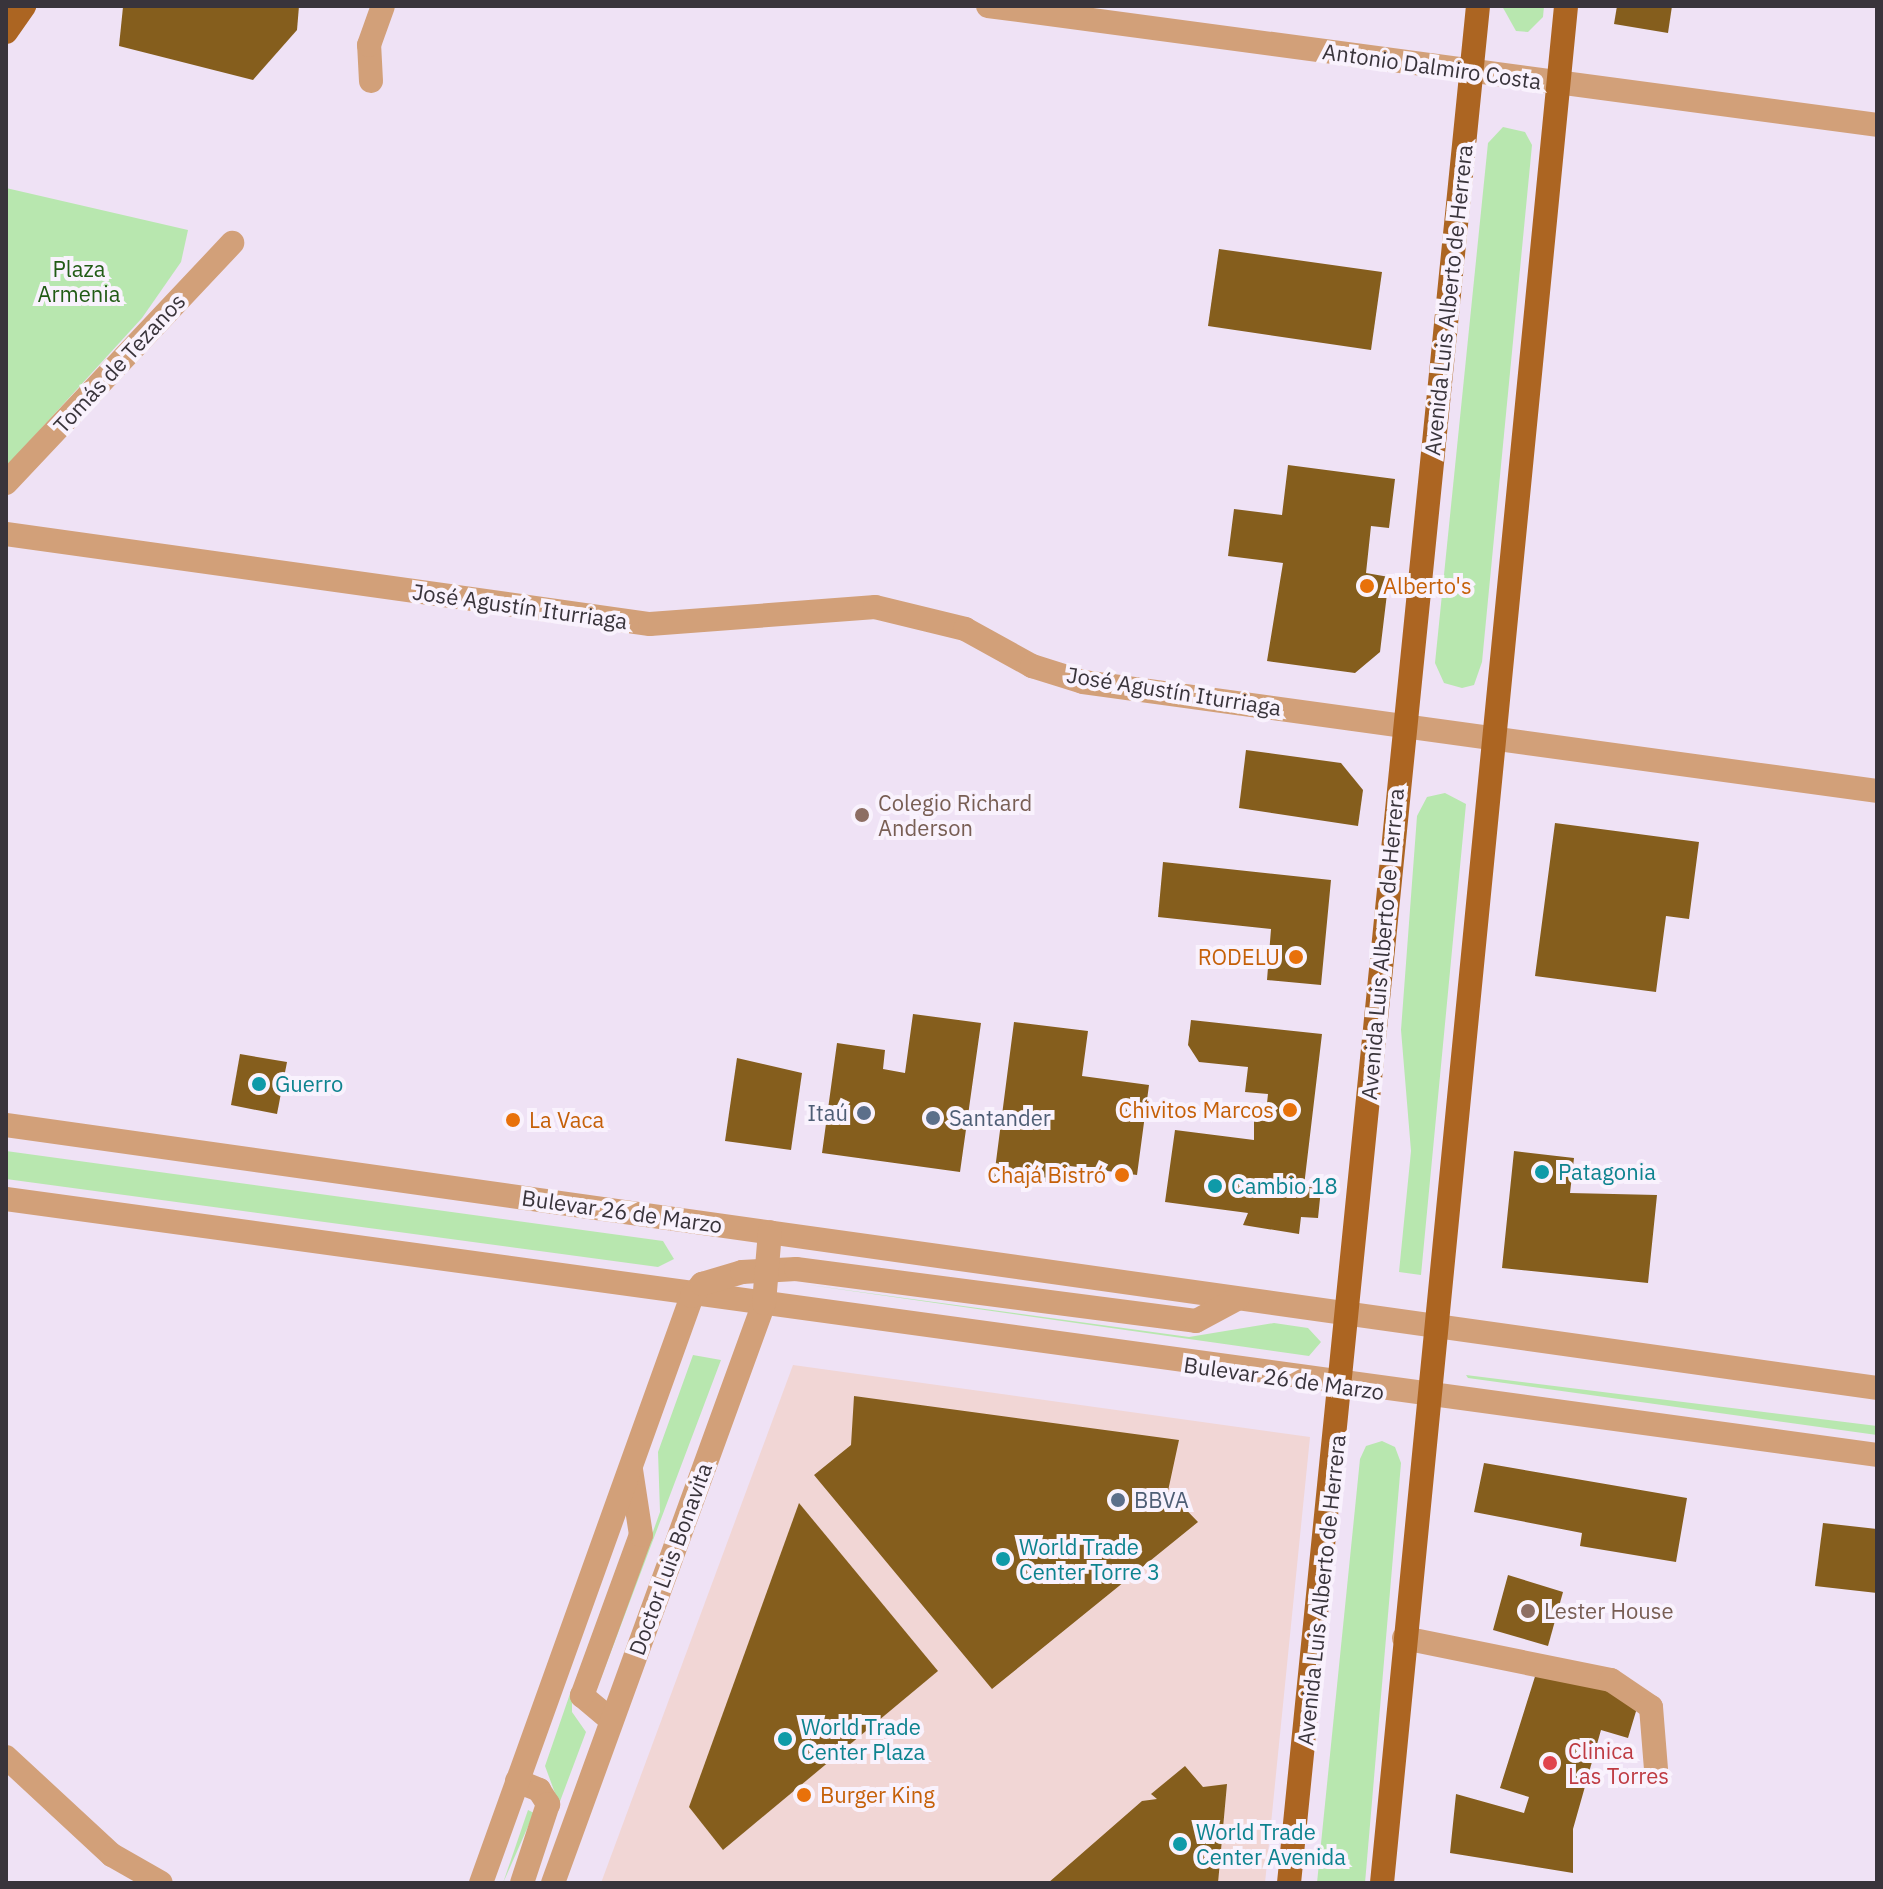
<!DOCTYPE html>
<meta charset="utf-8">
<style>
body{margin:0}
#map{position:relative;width:1883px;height:1889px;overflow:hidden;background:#efe2f5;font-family:"IBM Plex Sans",sans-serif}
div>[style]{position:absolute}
.commercial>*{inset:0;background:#f1d6d5}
.green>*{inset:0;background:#b8e7af}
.building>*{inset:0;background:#855e1d}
.minor>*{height:24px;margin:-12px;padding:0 12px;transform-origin:12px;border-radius:12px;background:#d2a079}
.major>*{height:24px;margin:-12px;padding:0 12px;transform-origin:12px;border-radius:12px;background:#ac6522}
.dots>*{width:22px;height:22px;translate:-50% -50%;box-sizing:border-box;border:4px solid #f9f2fd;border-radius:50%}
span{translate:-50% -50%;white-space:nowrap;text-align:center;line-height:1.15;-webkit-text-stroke:8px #f9f2fd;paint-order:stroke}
.street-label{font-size:22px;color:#39343b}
.park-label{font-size:22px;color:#215b15}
.food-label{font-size:22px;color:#c56008}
.left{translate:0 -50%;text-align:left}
.right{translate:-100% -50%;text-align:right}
.education-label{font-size:22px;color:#785e54}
.culture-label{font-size:22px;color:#0d838f}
.service-label{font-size:22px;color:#4e5e75}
.health-label{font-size:22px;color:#be3a42}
.frame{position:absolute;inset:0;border:8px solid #39343b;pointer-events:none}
</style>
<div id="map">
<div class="commercial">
<i style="clip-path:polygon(793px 1365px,1310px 1437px,1265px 1883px,601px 1883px)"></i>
</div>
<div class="green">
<i style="clip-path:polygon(1502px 6px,1544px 6px,1543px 17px,1528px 32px,1516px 31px)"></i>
<i style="clip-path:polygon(1503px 127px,1525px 132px,1532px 145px,1482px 662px,1474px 685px,1462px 688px,1444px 683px,1435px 663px,1488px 143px)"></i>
<i style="clip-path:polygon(6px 188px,188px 230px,181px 262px,142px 318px,6px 467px)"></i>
<i style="clip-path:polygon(1445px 793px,1466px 804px,1421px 1275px,1399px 1272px,1411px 1151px,1401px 1030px,1417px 816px,1427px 797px)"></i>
<i style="clip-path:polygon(6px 1151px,663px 1241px,674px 1259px,658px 1267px,6px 1179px)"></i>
<i style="clip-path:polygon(802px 1284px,1189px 1337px,1274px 1323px,1308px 1328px,1321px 1342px,1309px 1356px)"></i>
<i style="clip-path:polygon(693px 1355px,721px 1360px,598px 1686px,660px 1512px,658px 1452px)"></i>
<i style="clip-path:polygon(1466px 1375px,1877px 1426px,1877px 1435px,1468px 1378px)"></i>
<i style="clip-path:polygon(1382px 1441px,1395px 1447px,1401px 1463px,1365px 1883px,1317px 1883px,1360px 1459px,1366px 1446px)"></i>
<i style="clip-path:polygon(572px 1688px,572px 1712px,586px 1732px,559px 1804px,545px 1766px)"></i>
<i style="clip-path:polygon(528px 1810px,534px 1813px,503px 1883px)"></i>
</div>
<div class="building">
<i style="clip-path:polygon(299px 6px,297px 30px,253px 80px,119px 46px,123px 7px)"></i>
<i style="clip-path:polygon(1617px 6px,1672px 6px,1668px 33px,1614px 24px)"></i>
<i style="clip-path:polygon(1219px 249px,1382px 272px,1371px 350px,1208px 326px)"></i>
<i style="clip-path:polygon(1288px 465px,1395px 479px,1389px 528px,1371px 526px,1366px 573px,1389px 577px,1380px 652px,1355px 673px,1267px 661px,1283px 563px,1228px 556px,1234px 509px,1282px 515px)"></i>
<i style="clip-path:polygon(1246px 750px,1341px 763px,1363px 790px,1358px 826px,1239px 808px)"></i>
<i style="clip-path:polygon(1555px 823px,1699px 842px,1689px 919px,1666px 916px,1656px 992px,1535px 976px)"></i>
<i style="clip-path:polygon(1163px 862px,1331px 880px,1321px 985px,1267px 980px,1271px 929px,1158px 917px)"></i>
<i style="clip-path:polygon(913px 1014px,981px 1023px,960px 1172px,822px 1153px,837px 1043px,885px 1050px,883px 1069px,905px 1073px)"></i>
<i style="clip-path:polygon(1191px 1020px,1322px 1034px,1304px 1186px,1321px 1189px,1318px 1218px,1301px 1217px,1299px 1234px,1243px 1225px,1248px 1213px,1165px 1202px,1175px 1130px,1254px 1140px,1254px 1120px,1265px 1121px,1268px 1094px,1245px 1092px,1248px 1067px,1199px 1062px,1188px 1045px)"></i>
<i style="clip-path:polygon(1014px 1022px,1088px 1031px,1082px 1076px,1149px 1085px,1137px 1175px,1070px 1166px,1067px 1187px,994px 1177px)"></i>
<i style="clip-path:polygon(240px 1054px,287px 1062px,277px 1114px,231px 1105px)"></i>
<i style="clip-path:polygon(737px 1058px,802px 1073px,791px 1150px,725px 1141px)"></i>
<i style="clip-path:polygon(1514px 1151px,1574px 1158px,1570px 1193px,1657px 1195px,1648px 1283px,1502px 1268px)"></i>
<i style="clip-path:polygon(854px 1396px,1179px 1440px,1168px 1491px,1198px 1522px,992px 1689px,814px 1475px,851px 1445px)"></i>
<i style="clip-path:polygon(1484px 1463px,1687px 1498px,1676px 1562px,1580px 1546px,1582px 1533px,1474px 1512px)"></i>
<i style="clip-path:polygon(799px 1503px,938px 1671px,723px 1850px,689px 1807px)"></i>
<i style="clip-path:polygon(1823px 1523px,1877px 1529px,1877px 1593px,1815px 1586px)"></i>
<i style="clip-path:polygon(1508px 1575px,1563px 1592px,1548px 1646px,1493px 1630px)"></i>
<i style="clip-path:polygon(1538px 1667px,1640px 1698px,1628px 1738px,1601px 1730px,1573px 1829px,1573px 1873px,1450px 1853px,1456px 1794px,1524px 1813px,1529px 1797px,1500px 1788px)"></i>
<i style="clip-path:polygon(1185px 1766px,1203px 1787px,1227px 1784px,1218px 1883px,1048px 1883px,1142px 1801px,1157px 1799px,1151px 1794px)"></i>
</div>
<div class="minor">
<i style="left:988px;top:6px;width:897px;rotate:7.62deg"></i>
<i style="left:371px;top:81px;width:36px;rotate:-93deg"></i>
<i style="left:369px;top:45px;width:41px;rotate:-70.3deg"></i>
<i style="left:6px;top:483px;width:330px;rotate:-46.7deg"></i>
<i style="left:6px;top:534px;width:650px;rotate:7.96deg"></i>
<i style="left:650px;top:624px;width:226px;rotate:-4.3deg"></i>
<i style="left:875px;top:607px;width:93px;rotate:13.7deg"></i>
<i style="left:965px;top:629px;width:77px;rotate:28.9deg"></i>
<i style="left:1032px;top:666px;width:53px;rotate:17.4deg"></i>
<i style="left:1083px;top:682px;width:801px;rotate:7.82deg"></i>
<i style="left:6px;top:1125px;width:1889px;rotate:8deg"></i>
<i style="left:6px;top:1199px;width:1888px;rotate:7.79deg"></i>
<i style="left:1404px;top:1638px;width:211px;rotate:11.5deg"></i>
<i style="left:1611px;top:1680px;width:48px;rotate:34deg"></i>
<i style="left:1651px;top:1707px;width:62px;rotate:85.4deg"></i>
<i style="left:611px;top:1720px;width:38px;rotate:-140deg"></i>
<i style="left:582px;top:1696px;width:171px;rotate:-69.9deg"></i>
<i style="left:641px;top:1535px;width:66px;rotate:-98.7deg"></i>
<i style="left:6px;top:1757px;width:144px;rotate:42.8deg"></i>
<i style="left:112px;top:1855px;width:56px;rotate:29.7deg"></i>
<i style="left:517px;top:1781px;width:24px;rotate:22deg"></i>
<i style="left:539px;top:1790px;width:17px;rotate:57deg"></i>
<i style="left:548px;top:1804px;width:83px;rotate:108.2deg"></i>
<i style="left:481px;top:1883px;width:624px;rotate:-70.23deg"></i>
<i style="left:692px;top:1296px;width:16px;rotate:-50deg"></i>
<i style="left:702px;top:1284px;width:42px;rotate:-16.7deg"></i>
<i style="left:742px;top:1272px;width:54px;rotate:-3.2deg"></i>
<i style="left:796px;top:1269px;width:403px;rotate:7.4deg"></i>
<i style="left:1196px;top:1321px;width:47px;rotate:-28.2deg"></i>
<i style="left:553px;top:1883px;width:617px;rotate:-70.01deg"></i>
<i style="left:764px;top:1303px;width:71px;rotate:-85.2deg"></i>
</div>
<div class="major">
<i style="left:6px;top:32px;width:32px;rotate:-55deg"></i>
<i style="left:1289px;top:1883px;width:1886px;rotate:-84.25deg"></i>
<i style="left:1382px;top:1883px;width:1886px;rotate:-84.4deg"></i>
</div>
<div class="dots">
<i style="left:1367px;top:586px;background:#e8710a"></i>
<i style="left:862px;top:815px;background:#8d6e63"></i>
<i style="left:1296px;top:957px;background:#e8710a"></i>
<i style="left:259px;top:1084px;background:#0f9aa8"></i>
<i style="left:1290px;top:1110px;background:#e8710a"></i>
<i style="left:864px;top:1113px;background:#5c6f8a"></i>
<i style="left:933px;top:1118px;background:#5c6f8a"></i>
<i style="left:513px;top:1120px;background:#e8710a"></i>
<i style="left:1542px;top:1172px;background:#0f9aa8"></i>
<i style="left:1122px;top:1175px;background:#e8710a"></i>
<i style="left:1215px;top:1186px;background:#0f9aa8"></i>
<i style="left:1118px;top:1500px;background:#5c6f8a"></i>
<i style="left:1003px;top:1559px;background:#0f9aa8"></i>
<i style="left:1528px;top:1611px;background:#8d6e63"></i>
<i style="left:785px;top:1739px;background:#0f9aa8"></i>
<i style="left:1550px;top:1763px;background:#e0444e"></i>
<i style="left:804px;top:1795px;background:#e8710a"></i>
<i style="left:1180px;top:1844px;background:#0f9aa8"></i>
</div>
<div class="street-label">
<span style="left:1432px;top:66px;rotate:8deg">Antonio Dalmiro Costa</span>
<span style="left:1448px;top:300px;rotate:-84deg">Avenida Luis Alberto de Herrera</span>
<span style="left:119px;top:363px;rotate:-47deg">Tomás de Tezanos</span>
<span style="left:520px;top:606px;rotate:8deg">José Agustín Iturriaga</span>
<span style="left:1174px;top:691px;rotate:9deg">José Agustín Iturriaga</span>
<span style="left:1382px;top:944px;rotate:-85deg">Avenida Luis Alberto de Herrera</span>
<span style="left:622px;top:1211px;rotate:8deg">Bulevar 26 de Marzo</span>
<span style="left:1284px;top:1378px;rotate:8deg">Bulevar 26 de Marzo</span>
<span style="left:670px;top:1559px;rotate:-70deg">Doctor Luis Bonavita</span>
<span style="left:1321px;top:1590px;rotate:-84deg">Avenida Luis Alberto de Herrera</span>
</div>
<div class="park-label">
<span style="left:79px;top:281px">Plaza<br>Armenia</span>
</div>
<div class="food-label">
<span class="left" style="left:1383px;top:586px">Alberto's</span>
<span class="right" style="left:1280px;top:957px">RODELU</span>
<span class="right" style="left:1274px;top:1110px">Chivitos Marcos</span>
<span class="left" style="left:529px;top:1120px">La Vaca</span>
<span class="right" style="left:1106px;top:1175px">Chajá Bistró</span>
<span class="left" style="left:820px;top:1795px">Burger King</span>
</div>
<div class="education-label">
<span class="left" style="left:878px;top:815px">Colegio Richard<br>Anderson</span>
<span class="left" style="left:1544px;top:1611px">Lester House</span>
</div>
<div class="culture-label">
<span class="left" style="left:275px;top:1084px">Guerro</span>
<span class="left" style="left:1558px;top:1172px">Patagonia</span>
<span class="left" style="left:1231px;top:1186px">Cambio 18</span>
<span class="left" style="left:1019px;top:1559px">World Trade<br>Center Torre 3</span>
<span class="left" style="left:801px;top:1739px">World Trade<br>Center Plaza</span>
<span class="left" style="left:1196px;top:1844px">World Trade<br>Center Avenida</span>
</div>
<div class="service-label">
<span class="right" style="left:848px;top:1113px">Itaú</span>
<span class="left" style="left:949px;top:1118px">Santander</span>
<span class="left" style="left:1134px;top:1500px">BBVA</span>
</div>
<div class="health-label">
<span class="left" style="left:1568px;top:1763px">Clinica<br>Las Torres</span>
</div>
<div class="frame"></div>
</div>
